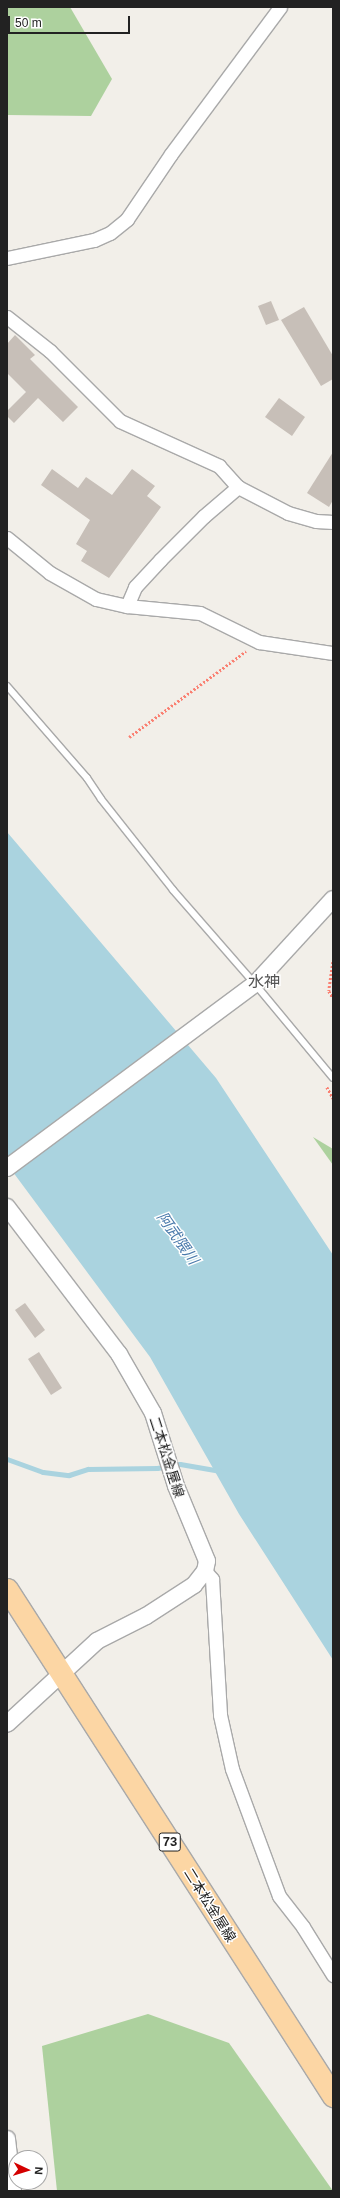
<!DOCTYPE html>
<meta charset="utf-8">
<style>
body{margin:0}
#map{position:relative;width:340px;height:2198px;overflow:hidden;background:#f2efe9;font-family:Arial,"Noto Sans JP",sans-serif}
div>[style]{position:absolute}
.forest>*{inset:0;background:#add19e}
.water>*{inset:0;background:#aad3df}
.stream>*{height:5px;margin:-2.5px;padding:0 2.5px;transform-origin:2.5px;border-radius:2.5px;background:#aad3df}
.building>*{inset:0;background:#c7bfb8}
.path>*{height:2.5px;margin-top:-1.25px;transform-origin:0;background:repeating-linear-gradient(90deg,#fa8072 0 2px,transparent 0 4px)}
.roads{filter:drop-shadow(1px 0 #a9a9a9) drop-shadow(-1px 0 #a9a9a9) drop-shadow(0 1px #a9a9a9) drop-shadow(0 -1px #a9a9a9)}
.service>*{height:6px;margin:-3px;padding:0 3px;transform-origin:3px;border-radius:3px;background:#fff}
.minor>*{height:13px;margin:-6.5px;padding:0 6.5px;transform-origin:6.5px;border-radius:6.5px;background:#fff}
.tertiary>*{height:16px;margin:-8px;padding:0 8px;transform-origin:8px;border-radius:8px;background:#fff}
.primary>*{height:21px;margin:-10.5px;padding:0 10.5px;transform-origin:10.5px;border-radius:10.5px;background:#fcd6a4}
span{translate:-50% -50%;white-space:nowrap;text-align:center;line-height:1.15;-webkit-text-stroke:3px #fff;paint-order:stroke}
.shield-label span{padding:1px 3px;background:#fff;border:1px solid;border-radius:3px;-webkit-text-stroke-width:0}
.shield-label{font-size:13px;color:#222;font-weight:700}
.street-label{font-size:14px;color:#222}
.water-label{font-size:15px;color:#4a7aab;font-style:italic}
.quarter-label{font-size:16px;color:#555}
.frame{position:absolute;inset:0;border:8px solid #222;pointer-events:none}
.north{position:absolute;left:8px;top:2150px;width:40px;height:40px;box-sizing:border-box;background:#fff;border:1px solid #a7a7a7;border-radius:50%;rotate:94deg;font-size:11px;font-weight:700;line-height:16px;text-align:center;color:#222}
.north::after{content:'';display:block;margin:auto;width:14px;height:18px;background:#d40000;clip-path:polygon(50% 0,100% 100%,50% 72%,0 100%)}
.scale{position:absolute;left:8px;top:16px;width:122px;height:18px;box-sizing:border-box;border:2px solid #222;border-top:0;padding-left:5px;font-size:12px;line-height:14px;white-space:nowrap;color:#222;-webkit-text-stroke:3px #fff;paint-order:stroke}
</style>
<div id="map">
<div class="forest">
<i style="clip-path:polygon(7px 7px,70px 7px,112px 79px,91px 116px,7px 115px)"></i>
<i style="clip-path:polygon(313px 1137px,333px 1149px,333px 1165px)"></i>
<i style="clip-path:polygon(148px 2014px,229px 2043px,333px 2191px,57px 2191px,42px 2046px)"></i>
</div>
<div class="water">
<i style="clip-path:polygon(7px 832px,216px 1078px,333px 1255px,333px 1660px,239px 1514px,150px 1357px,7px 1164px)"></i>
</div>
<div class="stream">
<i style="left:7px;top:1459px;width:38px;rotate:20deg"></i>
<i style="left:43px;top:1472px;width:26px;rotate:7deg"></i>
<i style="left:69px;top:1475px;width:20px;rotate:-18deg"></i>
<i style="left:88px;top:1469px;width:69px;rotate:-0.8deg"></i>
<i style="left:157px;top:1468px;width:23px;rotate:-10deg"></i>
<i style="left:180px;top:1464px;width:41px;rotate:9.9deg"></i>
</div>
<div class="building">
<i style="clip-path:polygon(271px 301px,279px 320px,266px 325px,258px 306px)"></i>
<i style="clip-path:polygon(304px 307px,333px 356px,333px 379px,321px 386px,281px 320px)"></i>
<i style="clip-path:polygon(15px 335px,35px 355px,30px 359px,78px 407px,63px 422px,38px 398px,14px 423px,7px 416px,7px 411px,26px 392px,7px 373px,7px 344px)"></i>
<i style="clip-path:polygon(279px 398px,305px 417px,292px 436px,265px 417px)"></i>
<i style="clip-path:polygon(333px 452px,333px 500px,329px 507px,307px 493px)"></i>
<i style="clip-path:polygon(52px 469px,78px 488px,86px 477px,112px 495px,132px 469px,155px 486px,147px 496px,161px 507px,109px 578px,81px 561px,87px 551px,76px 544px,90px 520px,41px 485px)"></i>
<i style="clip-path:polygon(25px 1303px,45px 1330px,35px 1338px,15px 1310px)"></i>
<i style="clip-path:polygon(39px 1352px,62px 1388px,51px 1395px,28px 1359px)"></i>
</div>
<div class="path">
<i style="left:129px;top:737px;width:145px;rotate:-36.3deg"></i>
<i style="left:333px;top:962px;width:29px;rotate:98deg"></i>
<i style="left:329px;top:991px;width:8px;rotate:60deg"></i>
<i style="left:327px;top:1087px;width:13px;rotate:61deg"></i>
</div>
<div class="roads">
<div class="service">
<i style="left:7px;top:686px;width:122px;rotate:49deg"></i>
<i style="left:87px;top:778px;width:25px;rotate:56deg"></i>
<i style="left:101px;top:799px;width:116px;rotate:51.6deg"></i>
<i style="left:173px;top:890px;width:125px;rotate:48.9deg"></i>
<i style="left:255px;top:984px;width:122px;rotate:50.3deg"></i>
</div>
<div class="minor">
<i style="left:7px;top:258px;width:89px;rotate:-11.7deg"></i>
<i style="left:94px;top:240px;width:17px;rotate:-24deg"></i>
<i style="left:110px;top:233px;width:22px;rotate:-39deg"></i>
<i style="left:127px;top:219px;width:78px;rotate:-55.9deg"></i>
<i style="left:171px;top:154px;width:183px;rotate:-53.4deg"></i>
<i style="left:7px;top:317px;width:55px;rotate:38.3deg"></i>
<i style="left:50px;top:351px;width:99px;rotate:45deg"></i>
<i style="left:120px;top:421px;width:109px;rotate:24.4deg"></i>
<i style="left:219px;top:466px;width:28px;rotate:48deg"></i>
<i style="left:238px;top:487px;width:56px;rotate:27.5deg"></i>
<i style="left:288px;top:513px;width:29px;rotate:16deg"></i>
<i style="left:316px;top:521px;width:17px;rotate:3deg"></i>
<i style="left:7px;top:538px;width:55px;rotate:39.1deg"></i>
<i style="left:50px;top:573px;width:53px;rotate:29.5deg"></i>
<i style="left:96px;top:599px;width:32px;rotate:13deg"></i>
<i style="left:127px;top:606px;width:73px;rotate:5.5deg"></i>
<i style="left:200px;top:613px;width:66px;rotate:26.2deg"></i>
<i style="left:259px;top:642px;width:75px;rotate:8.5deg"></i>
<i style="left:127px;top:606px;width:21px;rotate:-67deg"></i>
<i style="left:135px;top:587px;width:37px;rotate:-47deg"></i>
<i style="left:160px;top:560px;width:62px;rotate:-45deg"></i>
<i style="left:204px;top:516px;width:45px;rotate:-40.5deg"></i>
<i style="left:205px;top:1571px;width:11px;rotate:49deg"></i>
<i style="left:212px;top:1579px;width:136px;rotate:86.6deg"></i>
<i style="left:220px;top:1715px;width:55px;rotate:77.5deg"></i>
<i style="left:232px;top:1769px;width:135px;rotate:69.7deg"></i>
<i style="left:279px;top:1896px;width:39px;rotate:52deg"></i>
<i style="left:303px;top:1927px;width:57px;rotate:58deg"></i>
</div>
<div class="tertiary">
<i style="left:7px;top:1168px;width:309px;rotate:-36.6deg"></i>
<i style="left:255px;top:984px;width:115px;rotate:-47.5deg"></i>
<i style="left:7px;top:1207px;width:185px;rotate:52.7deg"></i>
<i style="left:119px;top:1354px;width:68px;rotate:60deg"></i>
<i style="left:153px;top:1413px;width:77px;rotate:72.5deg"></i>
<i style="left:176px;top:1486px;width:81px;rotate:67.5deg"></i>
<i style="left:207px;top:1561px;width:10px;rotate:101deg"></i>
<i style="left:205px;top:1571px;width:18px;rotate:128deg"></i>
<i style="left:194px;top:1585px;width:57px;rotate:147.1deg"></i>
<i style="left:146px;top:1616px;width:55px;rotate:153deg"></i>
<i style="left:97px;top:1641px;width:122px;rotate:137.3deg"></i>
<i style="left:7px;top:2139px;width:52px;rotate:83.4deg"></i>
</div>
<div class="primary">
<i style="left:7px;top:1589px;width:603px;rotate:57.26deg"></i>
</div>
</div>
<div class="shield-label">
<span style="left:170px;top:1842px">73</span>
</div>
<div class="street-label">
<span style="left:167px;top:1457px;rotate:72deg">二本松金屋線</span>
<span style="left:210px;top:1905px;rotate:58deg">二本松金屋線</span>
</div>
<div class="water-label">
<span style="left:178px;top:1238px;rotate:55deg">阿武隈川</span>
</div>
<div class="quarter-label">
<span style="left:264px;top:982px">水神</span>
</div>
<div class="frame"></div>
<div class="north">N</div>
<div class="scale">50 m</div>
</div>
